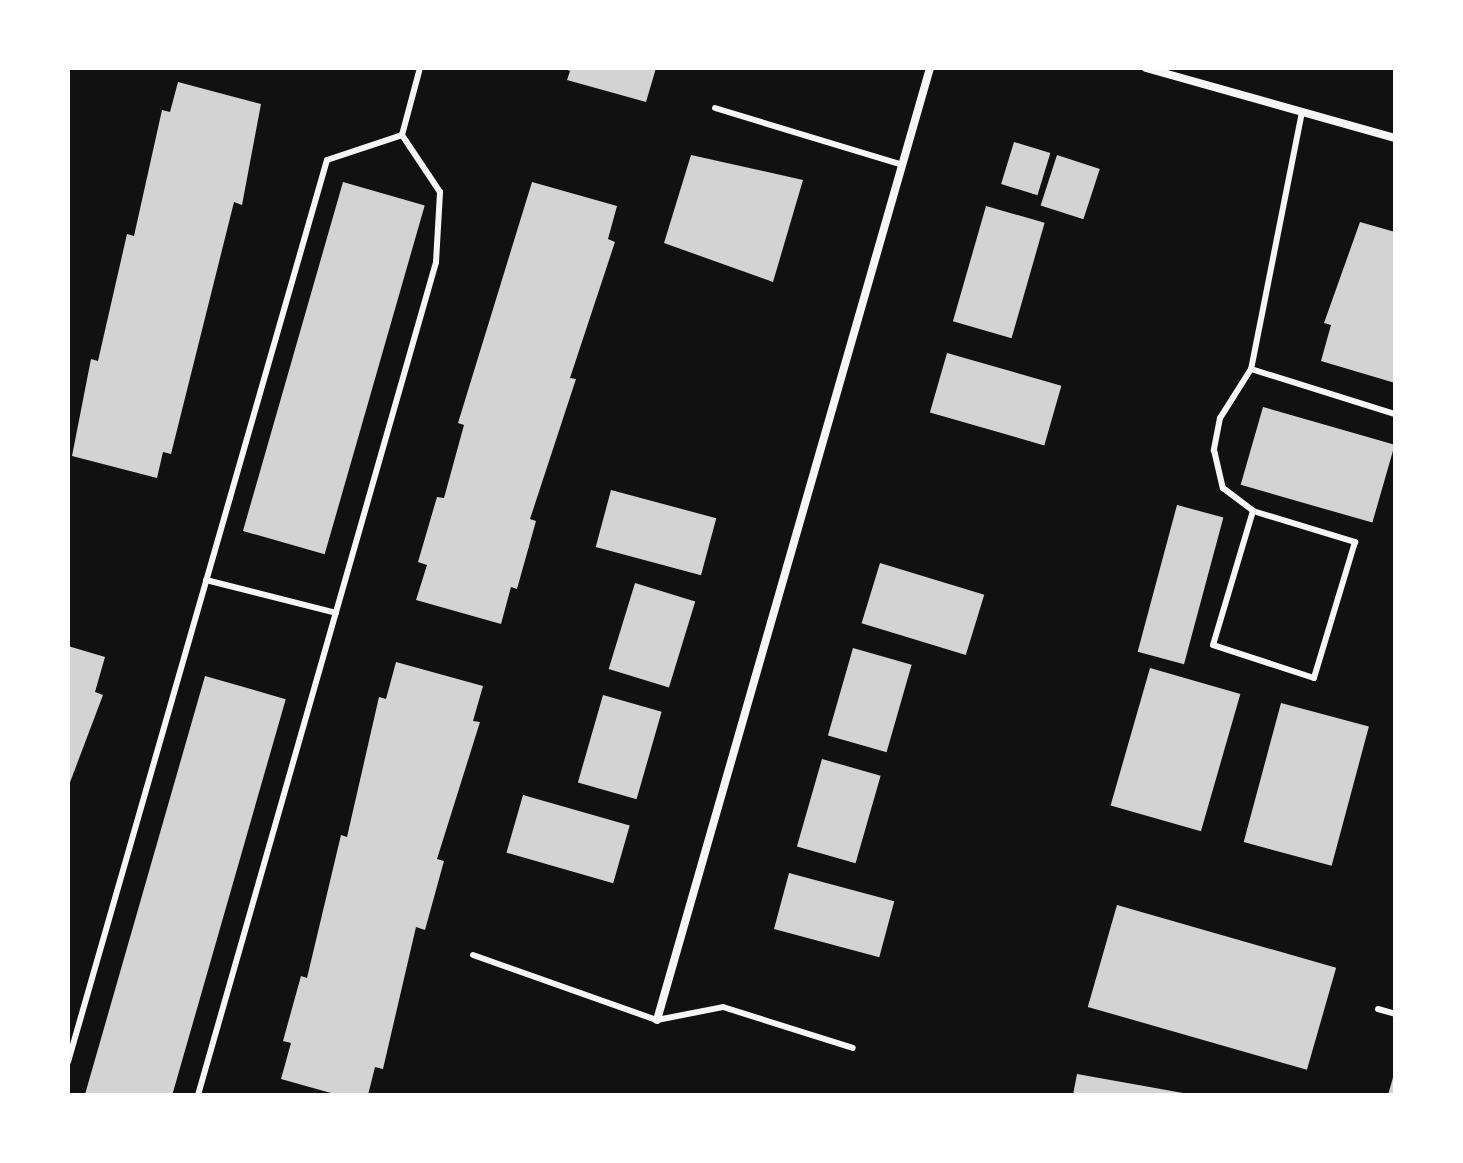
<!DOCTYPE html>
<html>
<head>
<meta charset="utf-8">
<style>
	body { margin:0 }
	#map { position:relative; width:1463px; height:1163px; overflow:hidden; background:#111; font-family:Montserrat,sans-serif }
	div>[style] { position:absolute }
	.building>* { inset:0; background:#d3d3d3; transform-origin:0 0 }
	.service>* { height:6px; margin:-3px; padding:0 3px; transform-origin:3px; border-radius:3px; background:#f5f5f5 }
	.minor>* { height:8px; margin:-4px; padding:0 4px; transform-origin:4px; border-radius:4px; background:#f5f5f5 }
	span { translate:-50% -50%; white-space:nowrap; text-align:center; line-height:1.15; -webkit-text-stroke:8px #fff; paint-order:stroke }
	.frame { position:absolute; inset:0; border:70px solid #fff; pointer-events:none }
</style>
</head>
<body>
<div id="map">
	<div class="building">
		<div style="clip-path:polygon(563px 68px,656px 68px,646px 102px,567px 80px,570px 71px)"></div>
		<div style="clip-path:polygon(178px 82px,261px 104px,242px 205px,234px 202px,171px 454px,163px 452px,157px 478px,72px 456px,91px 359px,98px 361px,127px 234px,134px 236px,162px 110px,170px 112px)"></div>
		<div style="left:1014px;top:142px;width:38px;height:44px;rotate:17deg"></div>
		<div style="clip-path:polygon(691px 155px,803px 180px,773px 282px,664px 243px)"></div>
		<div style="left:1057px;top:155px;width:45px;height:53px;rotate:18deg"></div>
		<div style="left:343px;top:182px;width:85px;height:363px;rotate:16deg"></div>
		<div style="clip-path:polygon(532px 182px,617px 206px,608px 239px,615px 242px,570px 378px,576px 379px,530px 519px,536px 521px,517px 589px,511px 587px,501px 624px,416px 600px,427px 565px,418px 562px,437px 497px,444px 498px,464px 425px,458px 423px)"></div>
		<div style="left:986px;top:206px;width:61px;height:120px;rotate:16deg"></div>
		<div style="clip-path:polygon(1360px 222px,1395px 232px,1395px 383px,1321px 361px,1331px 325px,1324px 323px)"></div>
		<div style="left:947px;top:353px;width:119px;height:62px;rotate:16deg"></div>
		<div style="left:1263px;top:407px;width:137px;height:81px;rotate:16deg"></div>
		<div style="left:611px;top:490px;width:109px;height:59px;rotate:15deg"></div>
		<div style="left:1177px;top:505px;width:48px;height:152px;rotate:15deg"></div>
		<div style="left:880px;top:563px;width:109px;height:63px;rotate:17deg"></div>
		<div style="left:635px;top:583px;width:63px;height:90px;rotate:17deg"></div>
		<div style="clip-path:polygon(68px 646px,105px 657px,95px 692px,103px 695px,69px 785px)"></div>
		<div style="left:853px;top:648px;width:61px;height:91px;rotate:16deg"></div>
		<div style="clip-path:polygon(396px 662px,483px 686px,473px 721px,480px 722px,437px 859px,444px 861px,425px 930px,416px 927px,383px 1069px,375px 1067px,368px 1095px,338px 1095px,281px 1079px,291px 1043px,283px 1041px,301px 976px,307px 978px,341px 835px,347px 837px,379px 697px,386px 699px)"></div>
		<div style="left:1150px;top:668px;width:94px;height:143px;rotate:16deg"></div>
		<div style="left:205px;top:676px;width:84px;height:436px;rotate:16deg"></div>
		<div style="left:603px;top:695px;width:61px;height:91px;rotate:16deg"></div>
		<div style="left:1281px;top:703px;width:91px;height:144px;rotate:15deg"></div>
		<div style="left:822px;top:759px;width:61px;height:91px;rotate:16deg"></div>
		<div style="left:523px;top:795px;width:111px;height:60px;rotate:16deg"></div>
		<div style="left:789px;top:873px;width:109px;height:58px;rotate:15deg"></div>
		<div style="left:1117px;top:905px;width:228px;height:106px;rotate:16deg"></div>
		<div style="clip-path:polygon(1077px 1074px,1183px 1093px,1183px 1095px,1073px 1095px)"></div>
		<div style="clip-path:polygon(1394px 1074px,1395px 1095px,1388px 1095px)"></div>
	</div>
	<div class="service">
		<div style="left:715px;top:108px;width:196px;rotate:16.9deg"></div>
		<div style="left:1302px;top:112px;width:262px;rotate:101.2deg"></div>
		<div style="left:1251px;top:369px;width:151px;rotate:17.4deg"></div>
		<div style="left:1251px;top:369px;width:58px;rotate:122.3deg"></div>
		<div style="left:1220px;top:418px;width:33px;rotate:101deg"></div>
		<div style="left:1214px;top:450px;width:39px;rotate:77deg"></div>
		<div style="left:1223px;top:488px;width:38px;rotate:37deg"></div>
		<div style="left:1253px;top:511px;width:107px;rotate:16.9deg"></div>
		<div style="left:1355px;top:542px;width:142px;rotate:106.8deg"></div>
		<div style="left:1314px;top:678px;width:106px;rotate:-161.9deg"></div>
		<div style="left:1213px;top:645px;width:140px;rotate:-73.4deg"></div>
		<div style="left:206px;top:580px;width:134px;rotate:14.2deg"></div>
		<div style="left:473px;top:955px;width:195px;rotate:19.5deg"></div>
		<div style="left:657px;top:1020px;width:67px;rotate:-11.1deg"></div>
		<div style="left:723px;top:1007px;width:136px;rotate:17.5deg"></div>
		<div style="left:1378px;top:1009px;width:18px;rotate:16deg"></div>
		<div style="left:68px;top:1062px;width:938px;rotate:-73.98deg"></div>
		<div style="left:327px;top:160px;width:79px;rotate:-18.4deg"></div>
		<div style="left:198px;top:1095px;width:866px;rotate:-74.05deg"></div>
		<div style="left:436px;top:262px;width:70px;rotate:-86.7deg"></div>
		<div style="left:440px;top:192px;width:69px;rotate:-123.7deg"></div>
		<div style="left:402px;top:135px;width:69px;rotate:-75deg"></div>
	</div>
	<div class="minor">
		<div style="left:1146px;top:68px;width:259px;rotate:15.7deg"></div>
		<div style="left:657px;top:1020px;width:990px;rotate:-74deg"></div>
	</div>
	<div class="frame"></div>
</div>
</body>
</html>
